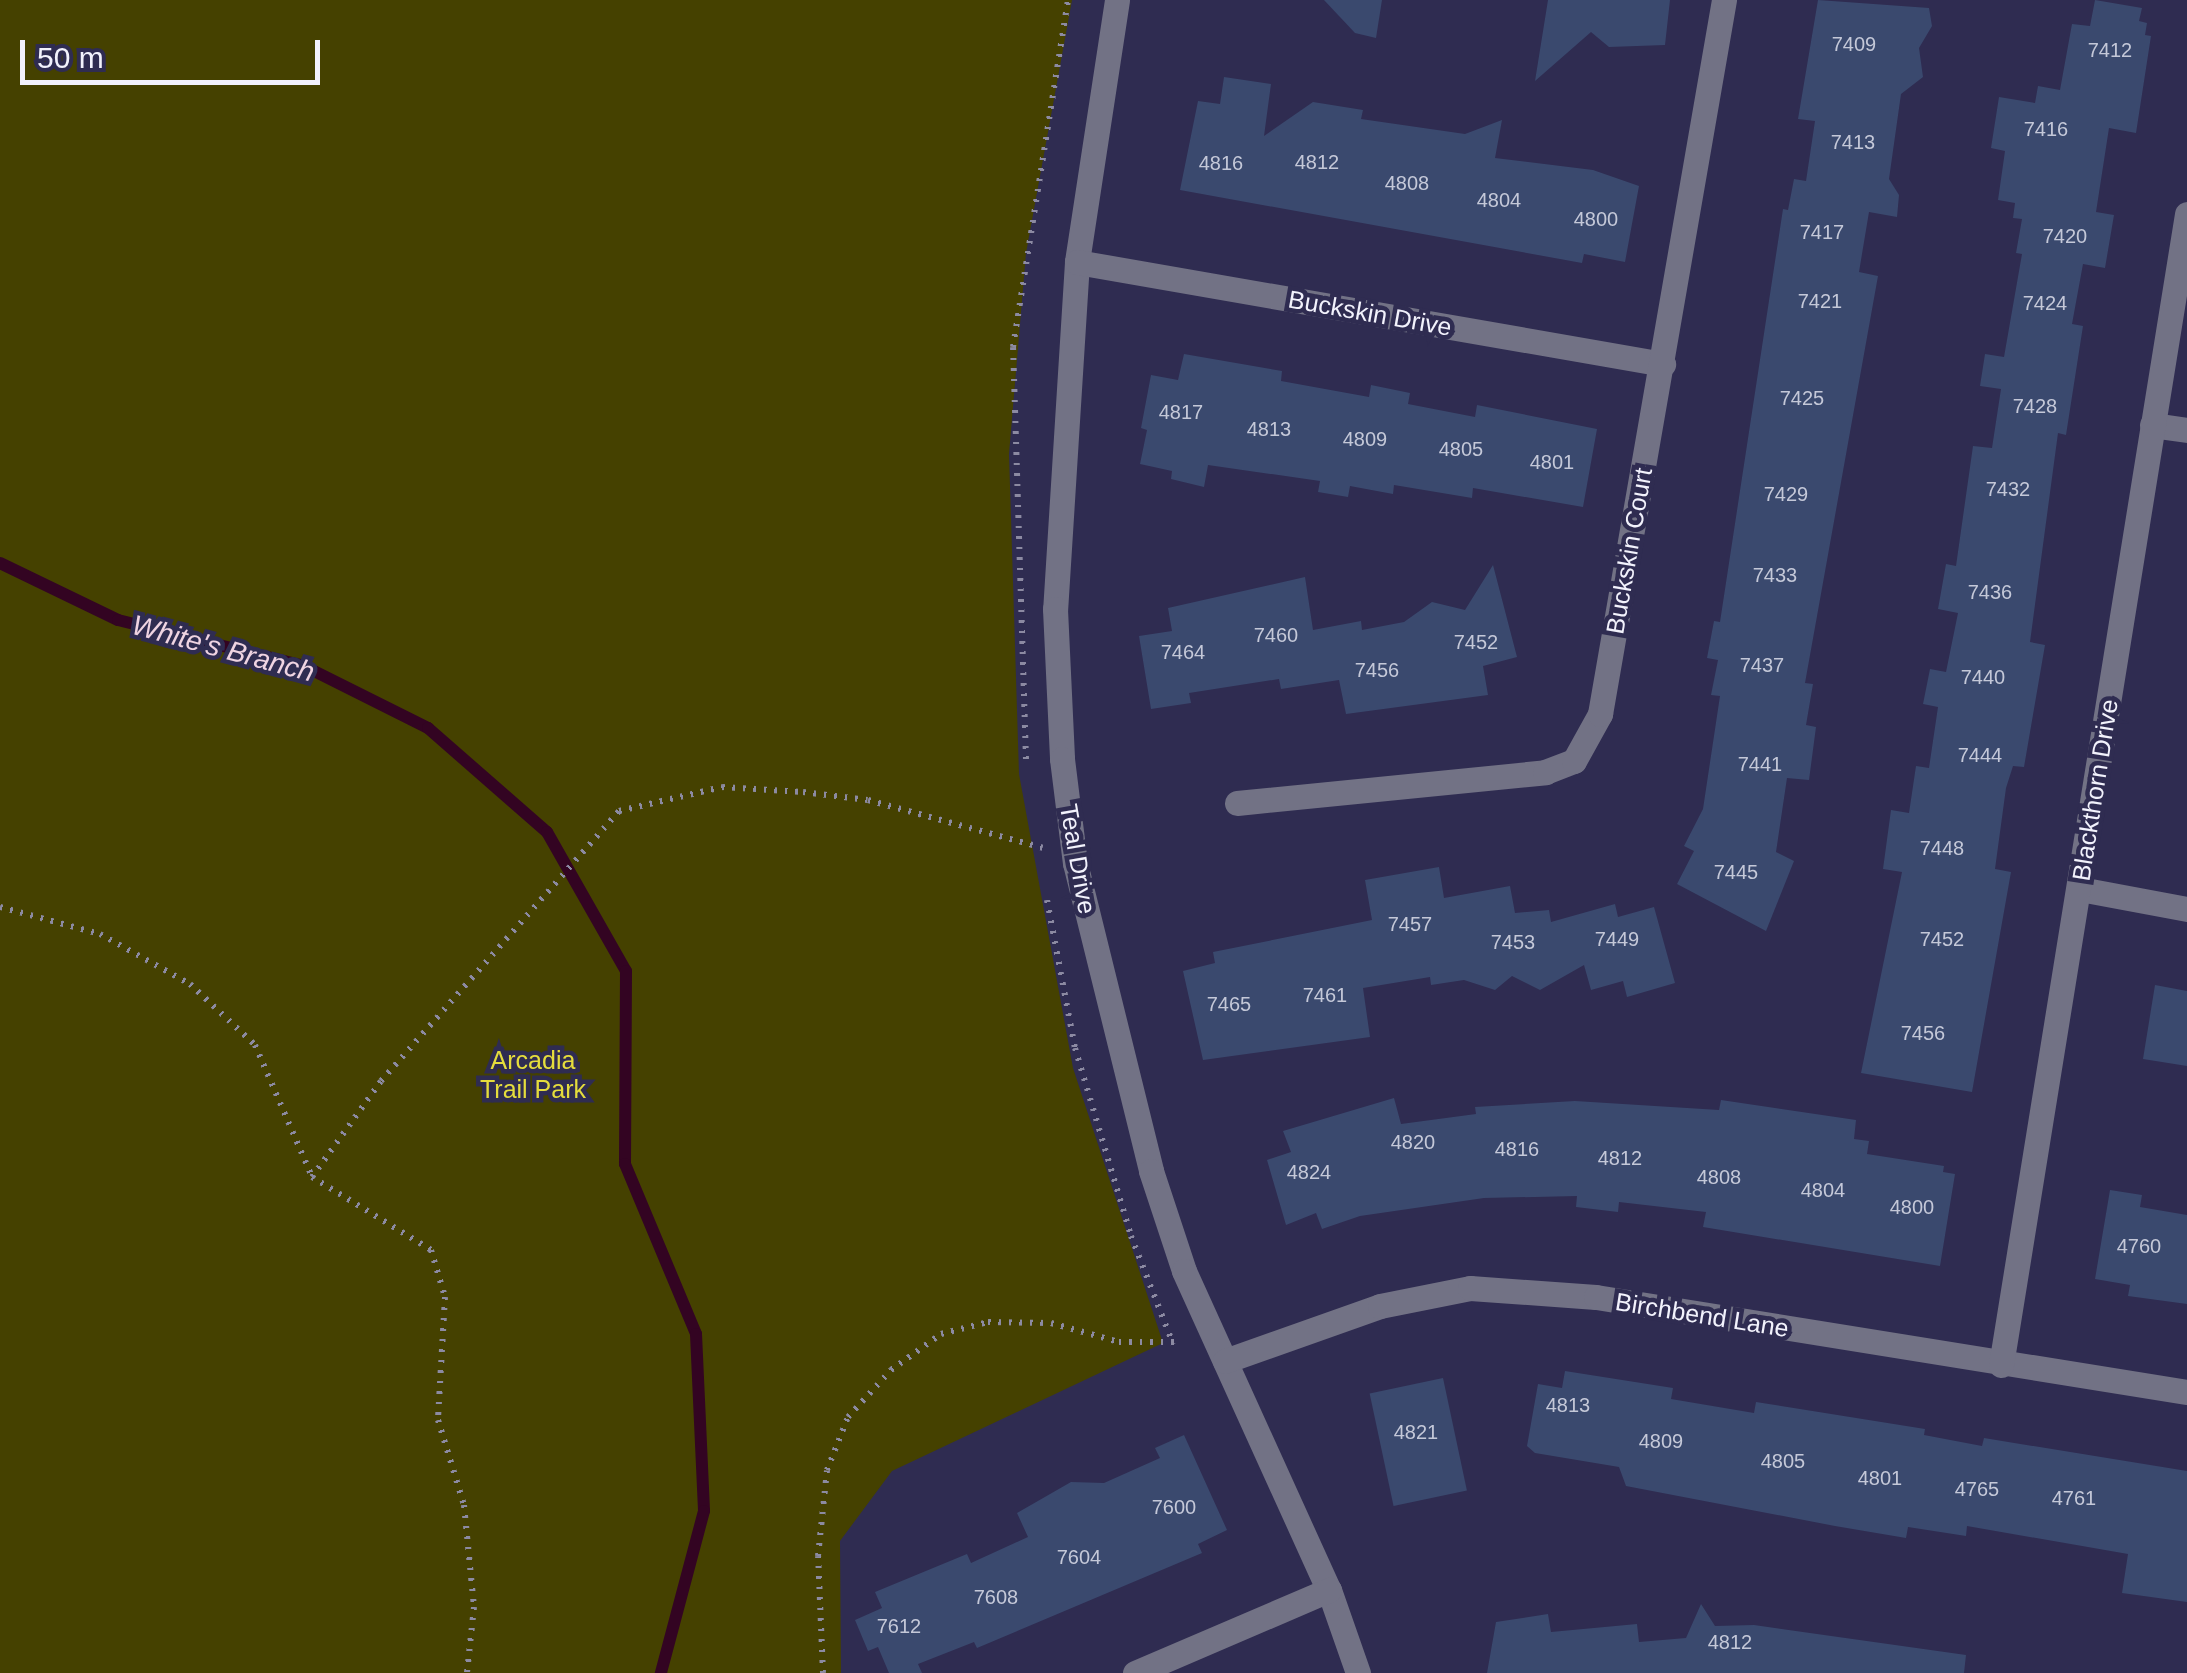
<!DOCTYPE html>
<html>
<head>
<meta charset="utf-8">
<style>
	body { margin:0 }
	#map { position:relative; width:2187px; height:1673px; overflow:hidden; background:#2f2c51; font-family:Arial,sans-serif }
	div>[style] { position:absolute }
	.green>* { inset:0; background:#454100 }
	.stream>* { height:12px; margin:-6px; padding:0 6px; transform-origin:6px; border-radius:6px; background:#330422 }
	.building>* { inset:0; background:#3a496e; transform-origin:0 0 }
	.path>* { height:6px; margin-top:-3px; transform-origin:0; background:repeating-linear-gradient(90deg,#8c8aa2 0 2.5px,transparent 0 10.5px) }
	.minor>* { height:25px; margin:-12.5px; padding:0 12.5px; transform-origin:12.5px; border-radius:12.5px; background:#727285 }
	span { translate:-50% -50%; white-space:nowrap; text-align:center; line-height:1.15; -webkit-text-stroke:9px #2f2c51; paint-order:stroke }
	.number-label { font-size:20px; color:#c4c8d8 }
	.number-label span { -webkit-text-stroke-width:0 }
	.street-label { font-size:25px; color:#f2f2fc }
	.park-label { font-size:25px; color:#e5dd3c }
	.water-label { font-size:28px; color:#efd4e2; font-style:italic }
	.scale { position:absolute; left:20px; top:40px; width:300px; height:45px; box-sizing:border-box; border:5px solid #f2f2fc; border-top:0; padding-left:12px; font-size:30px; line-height:35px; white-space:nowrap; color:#f2f2fc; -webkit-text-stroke:8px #2f2c51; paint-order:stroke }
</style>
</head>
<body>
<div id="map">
	<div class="green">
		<div style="clip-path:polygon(0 0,1072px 0,1026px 253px,1009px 454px,1019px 774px,1073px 1068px,1163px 1343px,892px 1471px,840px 1541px,841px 1673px,0 1673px)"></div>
	</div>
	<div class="stream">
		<div style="left:0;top:563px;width:131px;rotate:25.8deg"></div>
		<div style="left:118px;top:620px;width:192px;rotate:13.9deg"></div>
		<div style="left:304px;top:666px;width:139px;rotate:26.6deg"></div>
		<div style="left:428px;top:728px;width:158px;rotate:41.2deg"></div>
		<div style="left:547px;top:832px;width:160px;rotate:60.4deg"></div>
		<div style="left:626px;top:971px;width:193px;rotate:90.3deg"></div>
		<div style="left:625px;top:1164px;width:184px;rotate:67.3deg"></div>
		<div style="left:696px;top:1334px;width:177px;rotate:87.4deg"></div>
		<div style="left:704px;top:1511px;width:168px;rotate:104.9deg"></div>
	</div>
	<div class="building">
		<div style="clip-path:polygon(1324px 0,1382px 0,1376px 38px,1355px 33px)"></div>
		<div style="clip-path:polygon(1548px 0,1670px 0,1665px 45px,1609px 47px,1591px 32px,1535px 81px)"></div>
		<div style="clip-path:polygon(1818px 0,1929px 8px,1932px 26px,1919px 48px,1923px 77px,1901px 94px,1889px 179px,1899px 195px,1897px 217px,1869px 212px,1859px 272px,1878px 276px,1805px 683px,1813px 684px,1806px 725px,1816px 727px,1809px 780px,1787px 778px,1776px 852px,1794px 861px,1766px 931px,1677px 884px,1694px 851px,1684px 846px,1703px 809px,1720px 696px,1711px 695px,1718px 660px,1707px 658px,1714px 621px,1720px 622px,1783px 209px,1788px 210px,1794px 179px,1806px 181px,1815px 121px,1798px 119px)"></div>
		<div style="clip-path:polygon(2095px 0,2142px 8px,2139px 21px,2147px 23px,2145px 35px,2151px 36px,2136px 133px,2109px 128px,2096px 212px,2114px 215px,2105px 268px,2083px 264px,2072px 324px,2083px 326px,2066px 435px,2058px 433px,2030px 642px,2045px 645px,2024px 767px,2013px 766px,2006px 788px,1995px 869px,2011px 872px,1972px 1092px,1861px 1073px,1902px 872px,1883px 869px,1891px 810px,1909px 813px,1916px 766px,1929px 768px,1938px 707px,1923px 704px,1930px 669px,1946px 672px,1958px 613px,1938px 609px,1946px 564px,1956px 566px,1973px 446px,1992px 448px,2001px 389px,1980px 386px,1985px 354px,2004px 357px,2022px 254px,2016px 253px,2022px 219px,2013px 218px,2015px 203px,1998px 200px,2005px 151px,1991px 148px,1999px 97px,2035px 103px,2038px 86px,2060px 90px,2072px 24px,2090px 26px)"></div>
		<div style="clip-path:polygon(1224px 77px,1271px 84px,1264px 136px,1313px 102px,1363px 110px,1361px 119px,1465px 134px,1502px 120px,1495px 158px,1593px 170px,1639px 186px,1625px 262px,1584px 254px,1582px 263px,1180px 190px,1198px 101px,1220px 104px)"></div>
		<div style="clip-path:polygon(1184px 354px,1282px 371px,1281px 381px,1369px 397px,1371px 385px,1410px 393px,1408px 404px,1475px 417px,1477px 405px,1597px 429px,1583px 507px,1473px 488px,1472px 498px,1394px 485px,1393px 494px,1350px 486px,1348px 497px,1318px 492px,1320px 481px,1208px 465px,1204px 487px,1171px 479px,1172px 471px,1140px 464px,1147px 430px,1141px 428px,1151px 375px,1178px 380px)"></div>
		<div style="clip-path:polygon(1493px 565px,1517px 657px,1483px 666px,1488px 695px,1346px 714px,1339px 680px,1281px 689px,1279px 679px,1189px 693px,1191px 703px,1151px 709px,1139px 636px,1172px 631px,1168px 608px,1305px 577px,1313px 630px,1361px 621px,1362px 630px,1404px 622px,1432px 602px,1465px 610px)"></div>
		<div style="clip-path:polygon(1439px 867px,1444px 898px,1510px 886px,1515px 913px,1549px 910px,1551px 922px,1615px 904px,1618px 917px,1654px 907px,1675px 983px,1627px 997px,1623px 981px,1591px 990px,1584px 965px,1540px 990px,1512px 976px,1495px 990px,1464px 980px,1431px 985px,1430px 977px,1363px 988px,1370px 1037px,1203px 1060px,1183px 971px,1215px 963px,1213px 952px,1372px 920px,1365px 880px)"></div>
		<div style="clip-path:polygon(2155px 985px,2187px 991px,2187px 1066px,2143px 1059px)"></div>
		<div style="clip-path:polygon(1394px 1098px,1401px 1124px,1476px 1114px,1475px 1107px,1575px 1101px,1719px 1110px,1721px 1100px,1856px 1120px,1854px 1139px,1869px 1141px,1867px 1154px,1944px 1166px,1943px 1172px,1955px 1174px,1940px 1266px,1703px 1227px,1706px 1212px,1619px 1202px,1618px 1212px,1576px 1207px,1577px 1196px,1484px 1198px,1360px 1216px,1322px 1229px,1316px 1213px,1286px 1225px,1267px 1160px,1291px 1152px,1283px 1131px)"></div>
		<div style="clip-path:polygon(2110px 1190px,2142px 1195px,2140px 1207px,2187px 1215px,2187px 1304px,2128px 1296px,2130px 1285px,2095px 1279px)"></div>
		<div style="clip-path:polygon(1565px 1371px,1673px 1388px,1671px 1399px,1754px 1413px,1756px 1402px,1925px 1429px,1924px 1435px,1982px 1446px,1984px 1438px,2187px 1471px,2187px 1602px,2122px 1593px,2128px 1554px,1967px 1526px,1966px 1536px,1908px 1527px,1906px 1538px,1835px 1526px,1626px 1486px,1619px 1467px,1535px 1453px,1527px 1446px,1538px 1384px,1562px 1388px)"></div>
		<div style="left:1443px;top:1378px;width:115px;height:75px;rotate:78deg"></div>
		<div style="clip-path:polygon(1184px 1435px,1227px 1530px,1198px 1544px,1202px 1553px,977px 1648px,974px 1642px,918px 1664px,922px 1673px,889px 1673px,878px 1647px,868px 1651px,855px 1620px,882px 1608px,875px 1592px,967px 1554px,971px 1563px,1028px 1537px,1017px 1513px,1071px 1482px,1104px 1483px,1160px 1458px,1155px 1448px)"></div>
		<div style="clip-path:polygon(1701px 1604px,1715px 1626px,1754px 1625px,1966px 1655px,1964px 1673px,1487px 1673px,1496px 1622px,1548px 1614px,1551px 1632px,1637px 1624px,1639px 1642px,1686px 1638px)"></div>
	</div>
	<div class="path">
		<div style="left:1026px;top:759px;width:412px;rotate:-91.8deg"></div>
		<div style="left:1013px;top:347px;width:351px;rotate:-81deg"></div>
		<div style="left:1047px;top:900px;width:151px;rotate:79.3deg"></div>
		<div style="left:1075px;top:1048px;width:196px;rotate:73.4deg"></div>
		<div style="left:1131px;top:1236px;width:116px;rotate:68.7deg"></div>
		<div style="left:0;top:907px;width:104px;rotate:15.1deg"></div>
		<div style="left:100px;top:934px;width:103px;rotate:29.1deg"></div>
		<div style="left:190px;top:984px;width:89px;rotate:43.2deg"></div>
		<div style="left:255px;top:1045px;width:144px;rotate:66.6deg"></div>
		<div style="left:312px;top:1177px;width:140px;rotate:31.5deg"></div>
		<div style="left:431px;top:1250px;width:49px;rotate:73.4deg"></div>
		<div style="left:445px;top:1297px;width:123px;rotate:93.3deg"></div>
		<div style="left:438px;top:1420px;width:89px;rotate:73deg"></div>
		<div style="left:464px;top:1505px;width:102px;rotate:84.4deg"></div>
		<div style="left:474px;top:1607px;width:66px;rotate:96.1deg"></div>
		<div style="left:312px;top:1177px;width:118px;rotate:-54.3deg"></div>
		<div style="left:381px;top:1081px;width:360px;rotate:-48.6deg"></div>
		<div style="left:619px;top:811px;width:106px;rotate:-13.1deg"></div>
		<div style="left:722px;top:787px;width:81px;rotate:3.5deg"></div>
		<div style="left:803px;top:792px;width:65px;rotate:7deg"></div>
		<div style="left:868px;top:800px;width:181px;rotate:15.3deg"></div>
		<div style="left:823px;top:1673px;width:117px;rotate:-92.4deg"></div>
		<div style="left:818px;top:1556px;width:86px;rotate:-84deg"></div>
		<div style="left:827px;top:1470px;width:57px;rotate:-68.4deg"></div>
		<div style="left:848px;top:1417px;width:64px;rotate:-47.5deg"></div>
		<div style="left:891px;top:1370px;width:62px;rotate:-35.8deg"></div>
		<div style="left:941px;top:1334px;width:49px;rotate:-14.3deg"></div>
		<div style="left:988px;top:1322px;width:63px;rotate:0.9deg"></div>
		<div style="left:1051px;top:1323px;width:71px;rotate:15.6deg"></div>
		<div style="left:1119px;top:1342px;width:57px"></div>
	</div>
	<div class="minor">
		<div style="left:1117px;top:0;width:265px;rotate:98.7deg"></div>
		<div style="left:1077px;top:262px;width:348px;rotate:93.6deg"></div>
		<div style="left:1055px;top:609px;width:150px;rotate:87.3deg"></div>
		<div style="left:1062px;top:759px;width:105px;rotate:82.9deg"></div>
		<div style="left:1075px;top:863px;width:317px;rotate:76.1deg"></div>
		<div style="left:1151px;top:1171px;width:105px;rotate:71.7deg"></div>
		<div style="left:1184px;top:1271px;width:350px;rotate:65.6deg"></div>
		<div style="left:1329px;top:1590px;width:88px;rotate:70.7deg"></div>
		<div style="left:1077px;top:262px;width:595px;rotate:9.87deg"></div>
		<div style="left:2152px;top:425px;width:35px;rotate:8deg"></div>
		<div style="left:1237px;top:803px;width:310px;rotate:-5.7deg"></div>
		<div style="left:1545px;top:772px;width:31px;rotate:-21deg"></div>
		<div style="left:1574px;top:761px;width:54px;rotate:-61deg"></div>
		<div style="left:1600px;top:714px;width:725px;rotate:-80.15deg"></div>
		<div style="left:2080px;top:889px;width:109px;rotate:10.6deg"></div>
		<div style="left:1225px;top:1361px;width:164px;rotate:-19.5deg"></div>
		<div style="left:1380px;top:1306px;width:92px;rotate:-11.3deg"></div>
		<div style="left:1470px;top:1288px;width:126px;rotate:4.1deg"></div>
		<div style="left:1596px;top:1297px;width:599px;rotate:9.13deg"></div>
		<div style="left:2001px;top:1365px;width:1166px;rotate:-80.82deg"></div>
		<div style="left:1135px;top:1673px;width:211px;rotate:-23.2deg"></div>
	</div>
	<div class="number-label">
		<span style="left:1854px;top:44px">7409</span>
		<span style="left:2110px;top:50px">7412</span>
		<span style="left:2046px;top:129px">7416</span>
		<span style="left:1853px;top:142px">7413</span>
		<span style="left:1317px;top:162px">4812</span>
		<span style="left:1221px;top:163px">4816</span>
		<span style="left:1407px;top:183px">4808</span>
		<span style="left:1499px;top:200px">4804</span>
		<span style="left:1596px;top:219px">4800</span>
		<span style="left:1822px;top:232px">7417</span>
		<span style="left:2065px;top:236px">7420</span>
		<span style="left:1820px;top:301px">7421</span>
		<span style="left:2045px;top:303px">7424</span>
		<span style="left:1802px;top:398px">7425</span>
		<span style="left:2035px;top:406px">7428</span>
		<span style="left:1181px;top:412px">4817</span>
		<span style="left:1269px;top:429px">4813</span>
		<span style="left:1365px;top:439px">4809</span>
		<span style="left:1461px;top:449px">4805</span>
		<span style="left:1552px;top:462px">4801</span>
		<span style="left:2008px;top:489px">7432</span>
		<span style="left:1786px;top:494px">7429</span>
		<span style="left:1775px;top:575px">7433</span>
		<span style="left:1990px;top:592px">7436</span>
		<span style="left:1276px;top:635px">7460</span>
		<span style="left:1476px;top:642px">7452</span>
		<span style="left:1183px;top:652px">7464</span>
		<span style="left:1762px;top:665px">7437</span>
		<span style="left:1377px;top:670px">7456</span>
		<span style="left:1983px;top:677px">7440</span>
		<span style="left:1980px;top:755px">7444</span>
		<span style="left:1760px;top:764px">7441</span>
		<span style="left:1942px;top:848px">7448</span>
		<span style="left:1736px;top:872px">7445</span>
		<span style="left:1410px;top:924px">7457</span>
		<span style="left:1617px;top:939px">7449</span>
		<span style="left:1942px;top:939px">7452</span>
		<span style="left:1513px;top:942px">7453</span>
		<span style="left:1325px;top:995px">7461</span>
		<span style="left:1229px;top:1004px">7465</span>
		<span style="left:1923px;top:1033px">7456</span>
		<span style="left:1413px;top:1142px">4820</span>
		<span style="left:1517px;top:1149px">4816</span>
		<span style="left:1620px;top:1158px">4812</span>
		<span style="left:1309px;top:1172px">4824</span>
		<span style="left:1719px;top:1177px">4808</span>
		<span style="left:1823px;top:1190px">4804</span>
		<span style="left:1912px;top:1207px">4800</span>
		<span style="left:2139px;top:1246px">4760</span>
		<span style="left:1568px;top:1405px">4813</span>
		<span style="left:1416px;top:1432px">4821</span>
		<span style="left:1661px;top:1441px">4809</span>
		<span style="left:1783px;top:1461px">4805</span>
		<span style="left:1880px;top:1478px">4801</span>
		<span style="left:1977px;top:1489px">4765</span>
		<span style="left:2074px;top:1498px">4761</span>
		<span style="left:1174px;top:1507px">7600</span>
		<span style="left:1079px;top:1557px">7604</span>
		<span style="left:996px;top:1597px">7608</span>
		<span style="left:899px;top:1626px">7612</span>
		<span style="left:1730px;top:1642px">4812</span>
	</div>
	<div class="street-label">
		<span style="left:1370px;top:313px;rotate:10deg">Buckskin Drive</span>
		<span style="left:1629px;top:551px;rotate:-80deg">Buckskin Court</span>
		<span style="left:2095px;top:790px;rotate:-81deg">Blackthorn Drive</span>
		<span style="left:1078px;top:859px;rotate:80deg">Teal Drive</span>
		<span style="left:1702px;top:1315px;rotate:9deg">Birchbend Lane</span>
	</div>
	<div class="park-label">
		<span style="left:533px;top:1075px">Arcadia<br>Trail Park</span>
	</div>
	<div class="water-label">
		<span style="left:223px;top:649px;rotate:15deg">White's Branch</span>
	</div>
	<div class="scale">50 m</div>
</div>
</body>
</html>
